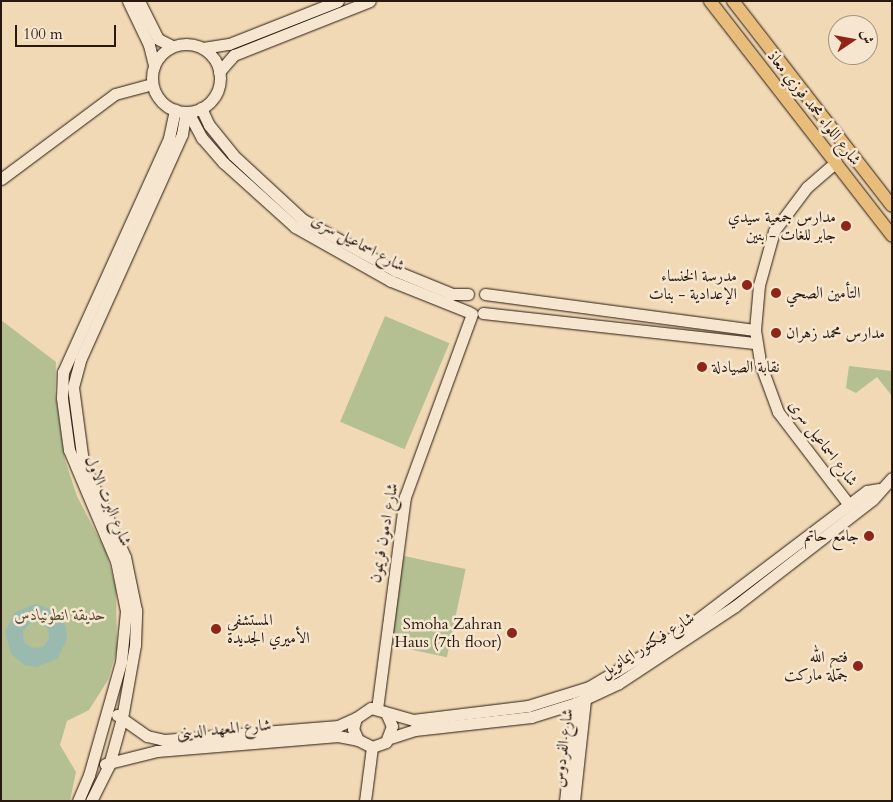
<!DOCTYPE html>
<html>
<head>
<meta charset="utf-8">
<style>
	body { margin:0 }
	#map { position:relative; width:893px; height:802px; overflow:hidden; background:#f1d9b5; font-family:Cardo,Amiri,serif }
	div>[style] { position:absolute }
	.green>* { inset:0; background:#b4c092; transform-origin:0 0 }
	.water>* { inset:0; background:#9bbaaf }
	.roads { filter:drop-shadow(0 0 1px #27190f) drop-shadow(0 0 1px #27190f) }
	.secondary>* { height:11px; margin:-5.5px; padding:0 5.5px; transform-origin:5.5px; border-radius:5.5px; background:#f6e6cf }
	.secondary>.ring { margin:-5.5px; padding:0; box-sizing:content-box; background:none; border:11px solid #f6e6cf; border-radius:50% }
	.primary>* { height:12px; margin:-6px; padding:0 6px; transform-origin:6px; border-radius:6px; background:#e8bc7a }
	.dots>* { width:14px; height:14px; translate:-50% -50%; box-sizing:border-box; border:2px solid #f6e6cf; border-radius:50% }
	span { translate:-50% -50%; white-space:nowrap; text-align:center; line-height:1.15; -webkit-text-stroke:5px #f6e6cf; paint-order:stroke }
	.street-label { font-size:16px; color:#27190f }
	.poi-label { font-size:16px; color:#27190f }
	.right { translate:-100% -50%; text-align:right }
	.left { translate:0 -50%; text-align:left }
	.park-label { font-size:16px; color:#514b36; font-style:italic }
	.frame { position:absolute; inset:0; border:2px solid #27190f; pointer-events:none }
	.north { position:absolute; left:828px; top:15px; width:50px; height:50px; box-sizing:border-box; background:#f6e6cf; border:1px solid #a39482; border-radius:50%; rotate:78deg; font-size:14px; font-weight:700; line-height:20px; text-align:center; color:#27190f }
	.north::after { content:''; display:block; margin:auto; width:18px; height:22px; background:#8f2418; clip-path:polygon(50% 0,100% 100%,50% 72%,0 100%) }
	.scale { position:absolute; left:15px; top:25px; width:101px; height:22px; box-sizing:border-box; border:2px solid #27190f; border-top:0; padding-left:6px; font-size:15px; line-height:18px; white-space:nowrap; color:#27190f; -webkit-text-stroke:4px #f6e6cf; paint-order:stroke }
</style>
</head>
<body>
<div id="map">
	<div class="green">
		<div style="left:385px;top:316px;width:70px;height:115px;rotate:23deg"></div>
		<div style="clip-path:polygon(1px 320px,56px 362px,55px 391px,65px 460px,77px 496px,106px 552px,116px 589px,117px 649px,108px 680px,89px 710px,67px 721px,60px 745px,76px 772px,70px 801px,1px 801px)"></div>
		<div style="clip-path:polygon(849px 366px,892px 371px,892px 396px,877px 377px,856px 393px,846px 388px)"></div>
		<div style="left:404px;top:556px;width:63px;height:90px;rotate:12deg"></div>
	</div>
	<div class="water">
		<div style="clip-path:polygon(evenodd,36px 604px,57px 612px,66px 627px,67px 639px,57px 659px,36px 667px,24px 665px,11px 654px,5px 632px,15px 612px,36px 604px,40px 622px,48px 629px,49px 639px,43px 647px,32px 648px,24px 642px,23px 631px,30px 623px,40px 622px)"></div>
	</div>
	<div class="roads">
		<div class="secondary">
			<div style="left:128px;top:1px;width:49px;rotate:64.5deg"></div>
			<div style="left:149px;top:45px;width:21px;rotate:76deg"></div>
			<div style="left:139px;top:1px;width:42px;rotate:63.4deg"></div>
			<div style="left:158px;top:39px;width:16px;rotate:27deg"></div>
			<div class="ring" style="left:152px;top:44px;width:57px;height:57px"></div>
			<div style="left:203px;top:48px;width:26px;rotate:-9deg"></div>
			<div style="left:229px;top:44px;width:117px;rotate:-21.5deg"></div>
			<div style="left:219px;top:72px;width:23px;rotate:-49deg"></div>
			<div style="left:234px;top:55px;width:146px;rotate:-21.7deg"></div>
			<div style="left:201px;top:108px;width:19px;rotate:65deg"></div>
			<div style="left:209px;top:125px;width:38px;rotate:51deg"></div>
			<div style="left:233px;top:155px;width:94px;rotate:42.8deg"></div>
			<div style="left:302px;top:219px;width:107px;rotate:29deg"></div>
			<div style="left:396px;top:271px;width:61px;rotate:22.3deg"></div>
			<div style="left:452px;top:294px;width:16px"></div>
			<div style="left:188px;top:112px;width:30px;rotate:62deg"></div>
			<div style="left:202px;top:138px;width:33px;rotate:49deg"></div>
			<div style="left:224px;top:163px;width:96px;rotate:42deg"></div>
			<div style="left:295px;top:227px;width:110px;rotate:29.4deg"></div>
			<div style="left:391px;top:281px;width:84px;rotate:21.7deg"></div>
			<div style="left:836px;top:162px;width:38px;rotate:139deg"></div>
			<div style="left:807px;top:187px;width:55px;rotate:126.9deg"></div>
			<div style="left:774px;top:231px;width:56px;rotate:105.5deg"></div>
			<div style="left:759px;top:285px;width:45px;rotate:95.1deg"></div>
			<div style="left:755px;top:330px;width:33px;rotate:81deg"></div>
			<div style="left:760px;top:363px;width:52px;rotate:69.8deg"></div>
			<div style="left:778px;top:412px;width:117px;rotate:52.6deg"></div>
			<div style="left:1px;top:179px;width:142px;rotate:-36.7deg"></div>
			<div style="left:115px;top:94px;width:38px;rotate:-15deg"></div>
			<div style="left:485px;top:294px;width:272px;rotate:7.6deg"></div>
			<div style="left:483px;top:313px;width:275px;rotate:6.3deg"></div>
			<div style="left:377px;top:709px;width:214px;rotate:-82.5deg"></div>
			<div style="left:405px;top:497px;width:195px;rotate:-69.9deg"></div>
			<div style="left:117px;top:715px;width:37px;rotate:35deg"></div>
			<div style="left:147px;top:736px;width:17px;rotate:13deg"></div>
			<div style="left:164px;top:740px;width:175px;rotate:-4.6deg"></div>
			<div style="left:338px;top:726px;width:20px;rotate:-24deg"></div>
			<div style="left:387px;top:715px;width:12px;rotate:66deg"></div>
			<div style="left:392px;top:726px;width:17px;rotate:111deg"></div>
			<div style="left:386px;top:742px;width:15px;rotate:160deg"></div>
			<div style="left:372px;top:747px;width:16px;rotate:-153deg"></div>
			<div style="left:358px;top:740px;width:12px;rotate:-114deg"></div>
			<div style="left:353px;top:729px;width:11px;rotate:-75deg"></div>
			<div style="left:356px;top:718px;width:18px;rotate:-34deg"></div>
			<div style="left:371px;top:708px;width:44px;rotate:15.9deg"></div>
			<div style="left:413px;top:720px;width:116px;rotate:-6.9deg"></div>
			<div style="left:528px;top:706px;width:64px;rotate:-17.3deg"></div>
			<div style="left:589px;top:687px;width:102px;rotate:-30.6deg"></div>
			<div style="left:677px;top:635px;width:238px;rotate:-37.2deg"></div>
			<div style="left:867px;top:491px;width:11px;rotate:-10deg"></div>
			<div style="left:390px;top:738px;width:26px;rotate:-18deg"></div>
			<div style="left:415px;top:730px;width:117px;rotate:-6.4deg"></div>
			<div style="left:531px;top:717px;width:47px;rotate:-17.3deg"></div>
			<div style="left:576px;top:703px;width:47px;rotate:-24.9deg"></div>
			<div style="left:619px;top:683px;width:138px;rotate:-33.5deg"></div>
			<div style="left:734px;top:607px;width:176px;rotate:-37.8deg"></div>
			<div style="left:873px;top:499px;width:28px;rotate:-48deg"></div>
			<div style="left:105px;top:764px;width:54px;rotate:-14deg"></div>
			<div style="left:157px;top:751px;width:182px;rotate:-4.7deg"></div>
			<div style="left:338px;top:736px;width:20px;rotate:11deg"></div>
			<div style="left:78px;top:801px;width:28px;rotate:-67deg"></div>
			<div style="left:89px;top:775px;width:117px;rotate:-74.2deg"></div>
			<div style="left:121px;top:662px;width:51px;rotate:-84.4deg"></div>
			<div style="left:126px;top:611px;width:51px;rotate:-101.3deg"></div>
			<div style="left:116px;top:561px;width:121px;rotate:-112.9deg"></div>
			<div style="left:69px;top:450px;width:52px;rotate:-97.7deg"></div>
			<div style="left:62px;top:398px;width:26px;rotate:-88deg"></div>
			<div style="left:63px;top:372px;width:257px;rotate:-65.6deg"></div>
			<div style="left:169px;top:138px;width:29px;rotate:-78deg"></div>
			<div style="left:91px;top:801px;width:40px;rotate:-63.4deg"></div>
			<div style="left:109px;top:765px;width:49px;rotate:-74.5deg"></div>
			<div style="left:122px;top:718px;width:74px;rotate:-79.9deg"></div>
			<div style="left:135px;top:645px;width:35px;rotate:-88deg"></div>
			<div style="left:136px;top:610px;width:54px;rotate:-101.7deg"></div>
			<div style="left:125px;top:557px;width:104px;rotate:-113.9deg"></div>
			<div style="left:83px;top:462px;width:76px;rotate:-97.6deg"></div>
			<div style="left:73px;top:387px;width:30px;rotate:-75deg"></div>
			<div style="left:81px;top:358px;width:246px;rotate:-65.7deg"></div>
			<div style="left:182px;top:134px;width:22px;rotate:-80deg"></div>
			<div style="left:365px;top:801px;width:54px;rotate:-82.6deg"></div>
			<div style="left:565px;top:801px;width:99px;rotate:-83.6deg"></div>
			<div style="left:574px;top:801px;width:102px;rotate:-83.8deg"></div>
		</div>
		<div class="primary">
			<div style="left:710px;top:1px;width:297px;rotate:52.2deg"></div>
			<div style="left:733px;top:1px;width:259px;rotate:52.2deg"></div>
		</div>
	</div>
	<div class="dots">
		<div style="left:846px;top:226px;background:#8f2418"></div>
		<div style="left:747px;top:285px;background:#8f2418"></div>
		<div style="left:776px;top:293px;background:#8f2418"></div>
		<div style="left:776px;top:333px;background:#8f2418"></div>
		<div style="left:702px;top:367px;background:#8f2418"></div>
		<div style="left:869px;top:536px;background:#8f2418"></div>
		<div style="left:216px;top:629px;background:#8f2418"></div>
		<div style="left:512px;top:633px;background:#8f2418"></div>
		<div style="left:858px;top:666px;background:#8f2418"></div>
	</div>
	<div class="street-label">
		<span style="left:814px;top:108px;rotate:52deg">شارع اللواء محمد فوزي معاذ</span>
		<span style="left:358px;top:243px;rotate:28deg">شارع اسماعيل سرى</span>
		<span style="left:823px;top:443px;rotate:53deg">شارع اسماعيل سرى</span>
		<span style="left:108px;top:501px;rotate:67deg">شارع البرت الاول</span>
		<span style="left:384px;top:533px;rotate:-80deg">شارع ادمون فريمون</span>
		<span style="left:647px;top:645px;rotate:-32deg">شارع فيكتور ايمانويل</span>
		<span style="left:224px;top:729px;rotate:-5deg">شارع المعهد الدينى</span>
		<span style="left:563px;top:748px;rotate:-83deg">شارع الفردوس</span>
	</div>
	<div class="poi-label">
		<span class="right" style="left:836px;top:226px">مدارس جمعية سيدي<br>جابر للغات - بنين</span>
		<span class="right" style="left:737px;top:285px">مدرسة الخنساء<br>الإعدادية - بنات</span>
		<span class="left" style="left:786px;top:293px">التأمين الصحي</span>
		<span class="left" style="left:786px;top:333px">مدارس محمد زهران</span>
		<span class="left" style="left:712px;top:367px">نقابة الصيادلة</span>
		<span class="right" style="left:859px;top:536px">جامع حاتم</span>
		<span class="left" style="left:227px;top:629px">المستشفى<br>الأميري الجديدة</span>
		<span class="right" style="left:502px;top:633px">Smoha Zahran<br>Haus (7th floor)</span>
		<span class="right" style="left:848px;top:666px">فتح الله<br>جملة ماركت</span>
	</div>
	<div class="park-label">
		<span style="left:60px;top:615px">حديقة انطونيادس</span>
	</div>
	<div class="frame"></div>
	<div class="north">ش</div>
	<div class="scale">100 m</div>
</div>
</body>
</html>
